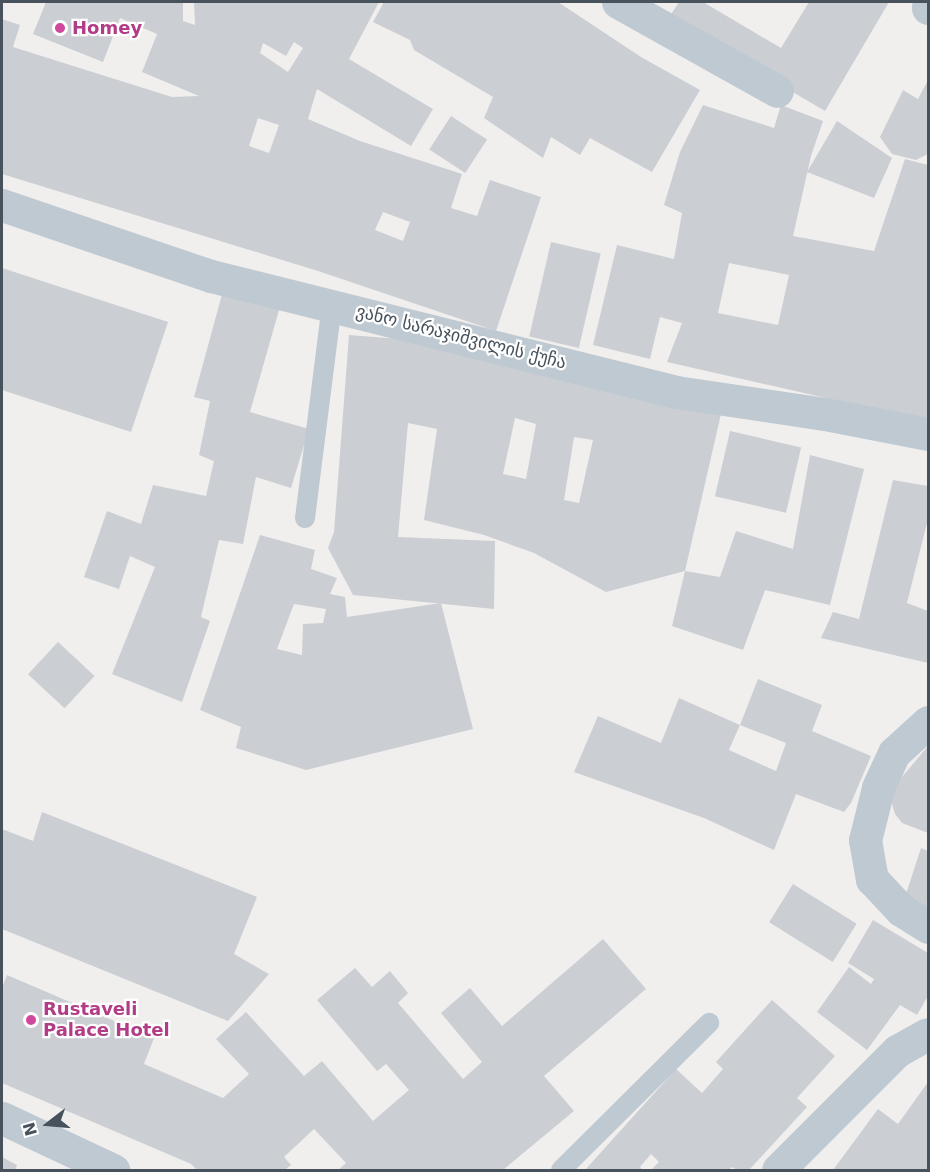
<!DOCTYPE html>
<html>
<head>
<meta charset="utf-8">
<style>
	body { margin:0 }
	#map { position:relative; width:930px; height:1172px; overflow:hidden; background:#f1efee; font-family:"DejaVu Sans","Noto Sans Georgian",sans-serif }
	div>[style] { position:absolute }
	.building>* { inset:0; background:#cbced3; transform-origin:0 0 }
	.service>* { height:20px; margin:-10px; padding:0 10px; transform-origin:10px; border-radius:10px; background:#bfc9d1 }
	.minor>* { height:33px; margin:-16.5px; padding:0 16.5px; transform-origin:16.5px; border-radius:16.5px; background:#bfc9d1 }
	.dots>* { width:16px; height:16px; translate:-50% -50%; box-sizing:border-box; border:3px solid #fff; border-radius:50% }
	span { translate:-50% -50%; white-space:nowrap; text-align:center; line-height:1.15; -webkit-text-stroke:4.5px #fff; paint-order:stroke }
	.hotel-label { font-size:18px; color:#b23c85; font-weight:700 }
	.left { translate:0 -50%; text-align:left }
	.street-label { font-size:18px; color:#47525c }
	.frame { position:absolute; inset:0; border:3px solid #47525c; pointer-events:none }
	.north { position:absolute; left:18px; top:1094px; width:60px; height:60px; -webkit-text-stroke:4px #fff; paint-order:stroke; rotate:254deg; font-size:16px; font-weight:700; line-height:24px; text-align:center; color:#47525c }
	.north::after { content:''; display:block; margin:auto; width:21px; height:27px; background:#47525c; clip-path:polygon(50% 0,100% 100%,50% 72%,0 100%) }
</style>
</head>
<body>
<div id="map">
	<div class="building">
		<div style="clip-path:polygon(evenodd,46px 2px,183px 2px,183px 21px,195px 25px,194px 2px,379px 2px,349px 59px,433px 109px,411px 146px,317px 89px,308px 119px,360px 141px,462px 174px,451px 208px,477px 216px,490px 180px,541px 197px,496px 331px,318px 271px,2px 174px,2px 19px,20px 25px,13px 47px,172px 97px,199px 96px,142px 72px,157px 34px,120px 18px,103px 62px,33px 34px,46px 2px,294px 42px,303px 48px,288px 72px,260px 53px,263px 43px,286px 56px,294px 42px,46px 2px,258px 118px,279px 125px,269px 153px,249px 146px,258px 118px,46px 2px,383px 212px,410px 222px,403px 241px,375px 230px,383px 212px)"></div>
		<div style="clip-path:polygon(384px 2px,558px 2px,641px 57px,700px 90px,652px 172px,590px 138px,580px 155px,551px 137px,543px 158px,484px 118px,493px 97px,414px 50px,410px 40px,373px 22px)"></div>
		<div style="clip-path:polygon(679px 2px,703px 2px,781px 48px,809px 2px,889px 2px,825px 111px,668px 19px)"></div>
		<div style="clip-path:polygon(928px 80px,928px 154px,916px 160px,892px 154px,880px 137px,903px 90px,918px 99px)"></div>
		<div style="clip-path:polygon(evenodd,703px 105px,774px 128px,781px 105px,823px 121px,811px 156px,793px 236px,874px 251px,905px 159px,928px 165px,928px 421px,667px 362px,682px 323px,660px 317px,650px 359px,593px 345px,617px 245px,674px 259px,682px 213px,664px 205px,680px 152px,703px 105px,729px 263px,789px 275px,778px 325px,718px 313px,729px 263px)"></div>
		<div style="left:451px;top:116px;width:43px;height:40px;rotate:33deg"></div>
		<div style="clip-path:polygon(837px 121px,892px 158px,874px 198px,807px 172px)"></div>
		<div style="left:551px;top:242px;width:51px;height:97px;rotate:13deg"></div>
		<div style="clip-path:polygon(2px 268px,168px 322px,131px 432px,2px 390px)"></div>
		<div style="clip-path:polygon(224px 287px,281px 303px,250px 412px,309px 429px,291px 488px,256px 477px,243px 544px,219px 540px,201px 617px,210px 621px,182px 702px,112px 674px,155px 567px,130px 556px,119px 589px,84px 577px,107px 511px,141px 524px,153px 485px,206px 496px,214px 461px,199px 455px,210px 401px,194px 397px)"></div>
		<div style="clip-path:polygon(evenodd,349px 335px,413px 340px,721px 414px,685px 571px,720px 577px,736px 531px,793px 549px,810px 455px,864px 469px,830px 605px,765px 590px,743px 650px,672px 626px,685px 571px,606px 592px,534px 553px,484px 535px,424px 520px,437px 429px,408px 423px,398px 537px,495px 541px,494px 609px,353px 595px,328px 548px,334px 532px,349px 335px,515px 418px,536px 424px,526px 479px,503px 474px,515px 418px,349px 335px,574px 437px,593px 440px,579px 503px,564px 500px,574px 437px)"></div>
		<div style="left:730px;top:431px;width:73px;height:67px;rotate:13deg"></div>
		<div style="clip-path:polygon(893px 480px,928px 486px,928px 519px,907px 603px,928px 611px,928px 663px,821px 638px,833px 612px,859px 619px)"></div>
		<div style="clip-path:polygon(evenodd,260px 535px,315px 550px,311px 569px,337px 578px,330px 594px,345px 597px,347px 617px,441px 603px,473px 729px,306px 770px,236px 748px,241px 727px,200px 710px,260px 535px,294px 604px,326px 609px,323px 623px,303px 624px,302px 655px,277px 649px,294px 604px)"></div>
		<div style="left:58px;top:642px;width:50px;height:44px;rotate:43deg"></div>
		<div style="clip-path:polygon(758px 679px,822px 705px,812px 731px,871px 756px,851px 803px,844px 812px,796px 794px,774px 850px,704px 818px,574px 772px,598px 716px,661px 743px,679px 698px,740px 725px,729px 750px,776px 771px,786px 743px,740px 725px)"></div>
		<div style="clip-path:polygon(928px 746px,928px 833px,902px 823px,895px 814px,891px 801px,897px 783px)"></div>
		<div style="clip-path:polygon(42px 812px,257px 897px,234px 954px,269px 974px,228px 1021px,2px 929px,2px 829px,33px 841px)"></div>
		<div style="clip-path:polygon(921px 848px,928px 851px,928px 907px,904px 900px)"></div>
		<div style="left:793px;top:884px;width:75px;height:45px;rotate:32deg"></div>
		<div style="clip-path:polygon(873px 920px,928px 953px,928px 996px,917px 1015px,900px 1005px,867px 1050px,817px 1012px,849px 967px,871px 984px,874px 979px,848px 963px)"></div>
		<div style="clip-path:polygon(603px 939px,646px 989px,544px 1076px,574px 1111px,503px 1170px,338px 1170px,346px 1163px,314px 1129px,284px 1157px,291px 1165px,285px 1170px,197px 1170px,191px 1164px,2px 1083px,2px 988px,7px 975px,154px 1038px,144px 1064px,223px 1098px,249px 1074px,216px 1039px,246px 1012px,304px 1076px,322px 1061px,373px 1121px,409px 1090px,386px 1064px,377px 1071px,317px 1000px,355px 968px,372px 987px,390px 971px,408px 993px,398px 1003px,463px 1079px,482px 1062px,441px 1013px,470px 988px,502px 1026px)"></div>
		<div style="clip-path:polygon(772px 1000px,835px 1056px,797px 1098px,807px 1107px,749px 1170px,737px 1170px,732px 1167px,729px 1170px,651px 1170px,659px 1162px,651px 1154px,640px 1167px,643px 1170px,585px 1170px,676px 1069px,702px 1093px,723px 1069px,716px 1062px)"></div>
		<div style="clip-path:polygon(928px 1082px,928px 1170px,833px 1170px,878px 1109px,898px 1124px)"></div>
		<div style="clip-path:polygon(2px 1157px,17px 1165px,15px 1170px,2px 1170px)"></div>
	</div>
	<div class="service">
		<div style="left:305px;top:518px;width:215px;rotate:-82.8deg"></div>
		<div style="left:561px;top:1170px;width:209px;rotate:-44.8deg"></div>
	</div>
	<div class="minor">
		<div style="left:618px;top:2px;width:182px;rotate:29.2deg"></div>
		<div style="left:928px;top:8px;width:2px;rotate:-90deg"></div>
		<div style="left:2px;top:205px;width:221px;rotate:18.8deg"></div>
		<div style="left:211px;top:276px;width:479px;rotate:14deg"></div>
		<div style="left:676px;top:392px;width:151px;rotate:8.4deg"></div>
		<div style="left:825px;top:414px;width:105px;rotate:11deg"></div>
		<div style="left:928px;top:722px;width:46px;rotate:137.6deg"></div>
		<div style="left:894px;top:753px;width:38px;rotate:115deg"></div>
		<div style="left:878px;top:788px;width:54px;rotate:104deg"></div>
		<div style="left:865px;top:840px;width:40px;rotate:80deg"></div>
		<div style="left:872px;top:879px;width:42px;rotate:46.9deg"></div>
		<div style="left:901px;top:910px;width:32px;rotate:32deg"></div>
		<div style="left:2px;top:1118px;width:123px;rotate:25.1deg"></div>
		<div style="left:778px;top:1170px;width:168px;rotate:-45deg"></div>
		<div style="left:897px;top:1051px;width:35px;rotate:-29deg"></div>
	</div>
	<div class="dots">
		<div style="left:60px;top:28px;background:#d1479c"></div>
		<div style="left:31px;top:1020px;background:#d1479c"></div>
	</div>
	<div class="hotel-label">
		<span class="left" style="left:72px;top:28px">Homey</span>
		<span class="left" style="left:43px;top:1020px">Rustaveli<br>Palace Hotel</span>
	</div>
	<div class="street-label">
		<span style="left:461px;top:337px;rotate:14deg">ვანო სარაჯიშვილის ქუჩა</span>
	</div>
	<div class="frame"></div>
	<div class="north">N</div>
</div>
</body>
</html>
